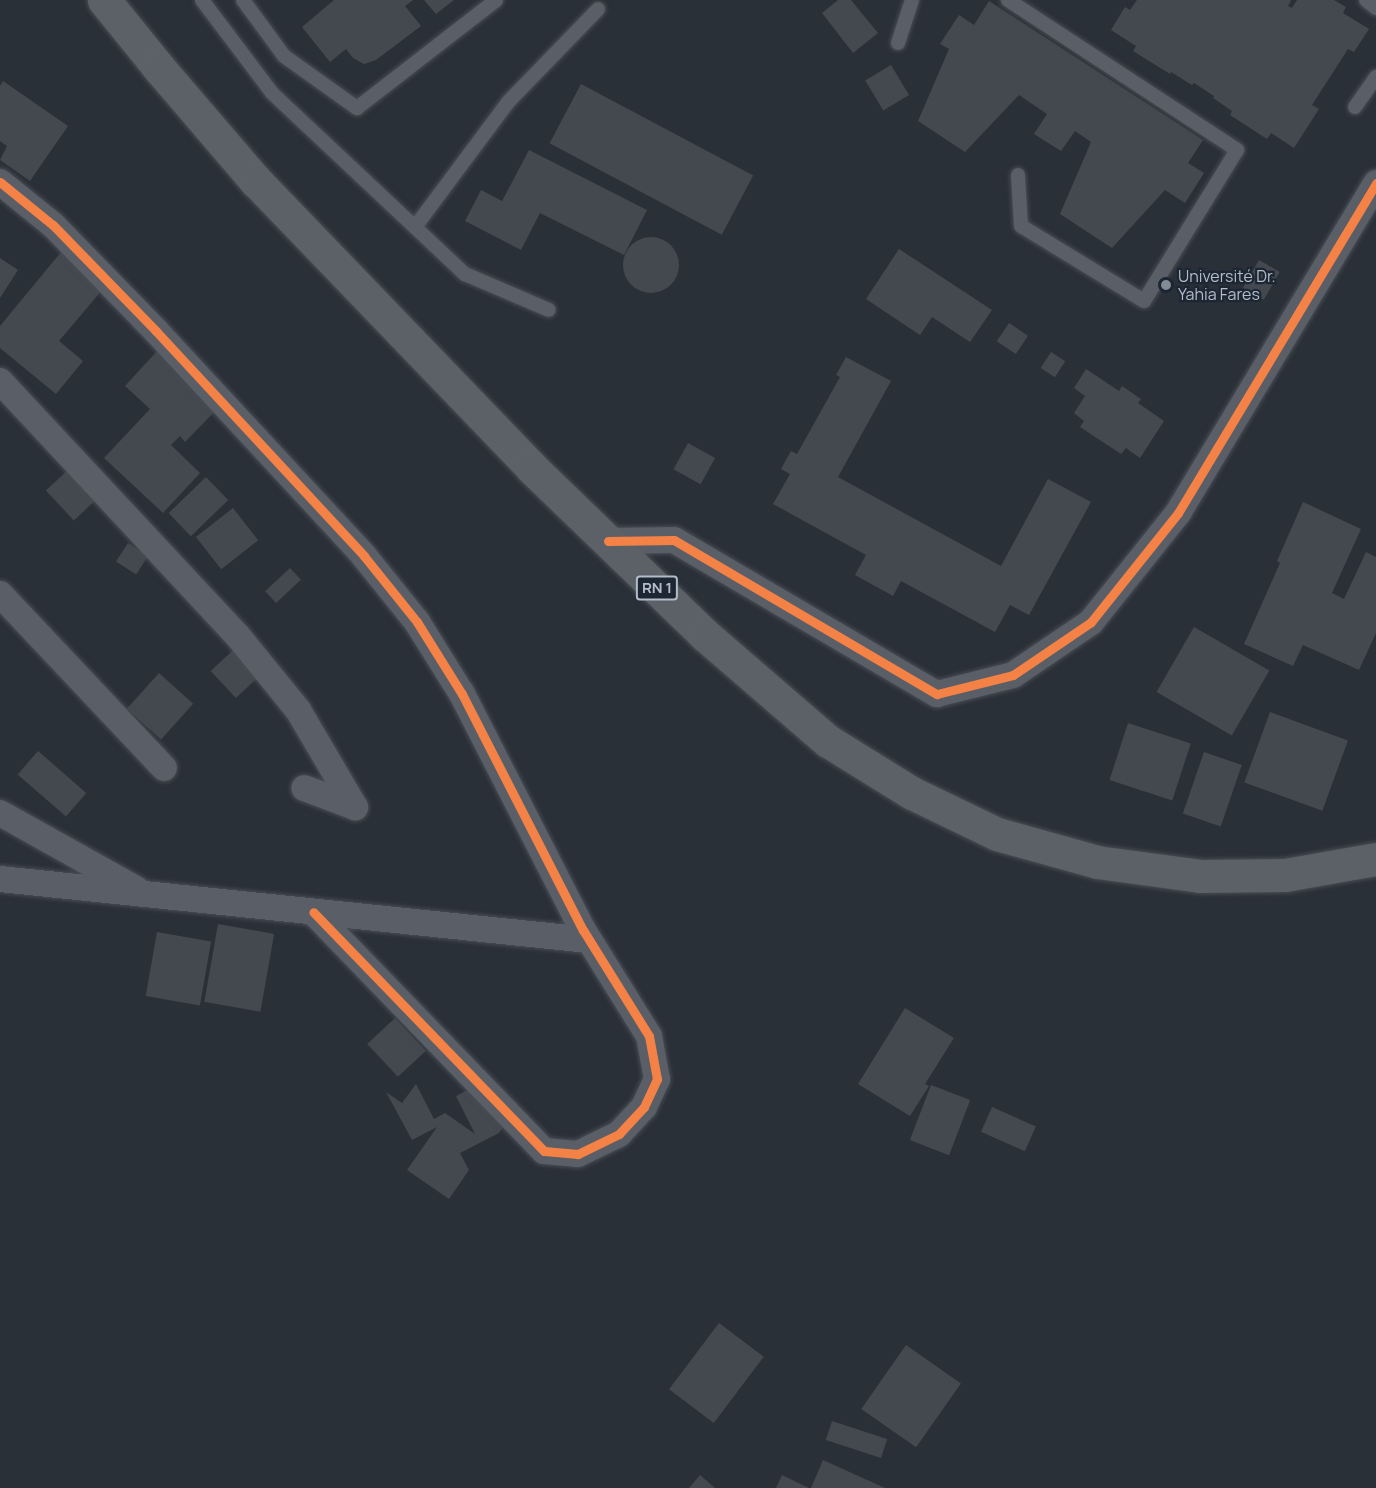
<!DOCTYPE html>
<html>
<head>
<meta charset="utf-8">
<style>
	body { margin:0 }
	#map { position:relative; width:1376px; height:1488px; overflow:hidden; background:#2a3038; font-family:Manrope,sans-serif }
	div>[style] { position:absolute }
	.building>* { inset:0; background:#444950; transform-origin:0 0 }
	.round { border-radius:50% }
	.roads { filter:drop-shadow(0 0 2px #484c53) drop-shadow(0 0 2px #484c53) }
	.lane>* { height:14px; margin:-7px; padding:0 7px; transform-origin:7px; border-radius:7px; background:#5a5e66 }
	.street>* { height:26px; margin:-13px; padding:0 13px; transform-origin:13px; border-radius:13px; background:#5a5e66 }
	.primary>* { height:33px; margin:-16.5px; padding:0 16.5px; transform-origin:16.5px; border-radius:16.5px; background:#5c6168 }
	.cycleway>* { height:9px; margin:-4.5px; padding:0 4.5px; transform-origin:4.5px; border-radius:4.5px; background:#f48246 }
	.dots>* { width:16px; height:16px; translate:-50% -50%; box-sizing:border-box; border:3px solid #1d2633; border-radius:50% }
	span { translate:-50% -50%; white-space:nowrap; text-align:center; line-height:1.15; -webkit-text-stroke:4.5px #1d2633; paint-order:stroke }
	.shield-label span { padding:2px 4px; background:#1d2633; border:2px solid; border-radius:4px; -webkit-text-stroke-width:0 }
	.shield-label { font-size:15px; color:#b4bcc9; font-weight:700 }
	.poi-label { font-size:16px; color:#b4bcc9 }
	.left { translate:0 -50%; text-align:left }
</style>
</head>
<body>
<div id="map">
	<div class="building">
		<div style="clip-path:polygon(334px 0,413px 0,405px 6px,421px 26px,376px 60px,364px 64px,353px 58px,346px 49px,330px 62px,302px 27px)"></div>
		<div style="clip-path:polygon(424px 0,454px 0,436px 14px)"></div>
		<div style="clip-path:polygon(838px 0,851px 0,878px 33px,853px 53px,822px 13px)"></div>
		<div style="clip-path:polygon(1137px 0,1291px 0,1288px 6px,1292px 8px,1297px 0,1334px 0,1346px 7px,1343px 13px,1369px 29px,1354px 52px,1348px 49px,1312px 105px,1319px 109px,1294px 148px,1271px 133px,1267px 139px,1230px 115px,1232px 111px,1213px 98px,1214px 96px,1194px 83px,1192px 85px,1171px 72px,1170px 74px,1133px 51px,1136px 46px,1111px 30px,1125px 7px,1130px 10px)"></div>
		<div style="clip-path:polygon(989px 1px,1203px 140px,1188px 163px,1204px 173px,1185px 203px,1165px 190px,1112px 248px,1060px 214px,1091px 142px,1075px 131px,1061px 151px,1034px 134px,1047px 114px,1019px 95px,965px 152px,918px 121px,949px 49px,940px 44px,959px 15px,974px 25px)"></div>
		<div style="left:891px;top:65px;width:35px;height:30px;rotate:59deg"></div>
		<div style="clip-path:polygon(3px 81px,68px 126px,30px 181px,0 160px,7px 146px,0 141px,0 86px)"></div>
		<div style="left:581px;top:84px;width:195px;height:67px;rotate:28deg"></div>
		<div style="clip-path:polygon(529px 150px,647px 210px,624px 255px,540px 213px,521px 250px,465px 221px,481px 190px,502px 201px)"></div>
		<div class="round" style="left:623px;top:237px;width:56px;height:56px"></div>
		<div style="clip-path:polygon(71px 240px,114px 276px,59px 341px,83px 361px,56px 394px,0 348px,0 326px)"></div>
		<div style="clip-path:polygon(899px 249px,992px 310px,970px 342px,932px 317px,920px 335px,866px 299px)"></div>
		<div style="clip-path:polygon(0 258px,18px 270px,0 298px)"></div>
		<div style="left:1259px;top:260px;width:24px;height:32px;rotate:30deg"></div>
		<div style="left:1009px;top:323px;width:23px;height:22px;rotate:34deg"></div>
		<div style="clip-path:polygon(158px 350px,219px 407px,185px 442px,180px 436px,171px 445px,200px 473px,163px 513px,104px 458px,150px 409px,125px 386px)"></div>
		<div style="left:1051px;top:352px;width:17px;height:19px;rotate:33deg"></div>
		<div style="clip-path:polygon(846px 357px,891px 381px,838px 477px,1001px 566px,1048px 479px,1091px 502px,1029px 615px,1010px 605px,995px 632px,901px 581px,893px 596px,855px 575px,866px 555px,773px 504px,790px 474px,781px 469px,791px 451px,797px 454px,840px 377px,836px 375px)"></div>
		<div style="clip-path:polygon(1086px 369px,1119px 391px,1122px 386px,1141px 399px,1138px 403px,1164px 421px,1140px 458px,1126px 448px,1121px 454px,1080px 427px,1084px 421px,1074px 413px,1085px 396px,1074px 388px)"></div>
		<div style="left:688px;top:443px;width:31px;height:30px;rotate:29deg"></div>
		<div style="left:70px;top:468px;width:41px;height:33px;rotate:47deg"></div>
		<div style="left:206px;top:477px;width:32px;height:52px;rotate:46deg"></div>
		<div style="clip-path:polygon(1303px 502px,1361px 529px,1332px 593px,1344px 599px,1366px 552px,1376px 557px,1376px 633px,1359px 670px,1303px 645px,1293px 666px,1244px 644px,1280px 563px,1277px 561px)"></div>
		<div style="left:233px;top:508px;width:41px;height:47px;rotate:52deg"></div>
		<div style="left:128px;top:543px;width:24px;height:22px;rotate:33deg"></div>
		<div style="left:290px;top:568px;width:16px;height:34px;rotate:47deg"></div>
		<div style="left:1194px;top:627px;width:87px;height:75px;rotate:30deg"></div>
		<div style="left:245px;top:639px;width:37px;height:47px;rotate:47deg"></div>
		<div style="left:159px;top:673px;width:46px;height:48px;rotate:42deg"></div>
		<div style="left:1270px;top:712px;width:83px;height:75px;rotate:20deg"></div>
		<div style="left:1128px;top:723px;width:66px;height:60px;rotate:18deg"></div>
		<div style="left:38px;top:751px;width:64px;height:31px;rotate:41deg"></div>
		<div style="left:1204px;top:752px;width:40px;height:65px;rotate:19deg"></div>
		<div style="left:218px;top:924px;width:57px;height:79px;rotate:10deg"></div>
		<div style="left:157px;top:932px;width:55px;height:65px;rotate:10deg"></div>
		<div style="clip-path:polygon(905px 1008px,954px 1038px,925px 1084px,929px 1086px,910px 1116px,858px 1084px)"></div>
		<div style="left:395px;top:1018px;width:45px;height:38px;rotate:47deg"></div>
		<div style="clip-path:polygon(416px 1084px,434px 1119px,445px 1113px,475px 1134px,456px 1096px,477px 1085px,508px 1120px,499px 1133px,460px 1153px,469px 1170px,449px 1199px,407px 1170px,437px 1127px,412px 1140px,386px 1092px,402px 1103px)"></div>
		<div style="left:931px;top:1085px;width:42px;height:59px;rotate:21deg"></div>
		<div style="left:992px;top:1107px;width:48px;height:27px;rotate:24deg"></div>
		<div style="left:719px;top:1323px;width:56px;height:83px;rotate:37deg"></div>
		<div style="left:906px;top:1345px;width:67px;height:78px;rotate:35deg"></div>
		<div style="left:832px;top:1421px;width:58px;height:20px;rotate:18deg"></div>
		<div style="clip-path:polygon(823px 1460px,885px 1488px,811px 1488px)"></div>
		<div style="clip-path:polygon(700px 1475px,715px 1488px,689px 1488px)"></div>
		<div style="clip-path:polygon(782px 1475px,809px 1488px,776px 1488px)"></div>
	</div>
	<div class="roads">
		<div class="lane">
			<div style="left:202px;top:0;width:116px;rotate:53deg"></div>
			<div style="left:272px;top:93px;width:265px;rotate:43.2deg"></div>
			<div style="left:465px;top:274px;width:91px;rotate:23.2deg"></div>
			<div style="left:243px;top:0;width:69px;rotate:53.8deg"></div>
			<div style="left:284px;top:56px;width:90px;rotate:35.5deg"></div>
			<div style="left:357px;top:108px;width:176px;rotate:-37.8deg"></div>
			<div style="left:1008px;top:0;width:274px;rotate:33.2deg"></div>
			<div style="left:1237px;top:150px;width:177px;rotate:121.6deg"></div>
			<div style="left:1144px;top:301px;width:144px;rotate:-148.6deg"></div>
			<div style="left:1021px;top:226px;width:51px;rotate:-93.4deg"></div>
			<div style="left:1366px;top:0;width:13px;rotate:39deg"></div>
			<div style="left:898px;top:43px;width:45px;rotate:-72deg"></div>
			<div style="left:1355px;top:107px;width:37px;rotate:-55deg"></div>
			<div style="left:415px;top:227px;width:157px;rotate:-53.3deg"></div>
			<div style="left:509px;top:101px;width:128px;rotate:-45.9deg"></div>
		</div>
		<div class="street">
			<div style="left:0;top:182px;width:68px;rotate:39.1deg"></div>
			<div style="left:53px;top:225px;width:148px;rotate:45.8deg"></div>
			<div style="left:156px;top:331px;width:306px;rotate:47.2deg"></div>
			<div style="left:364px;top:556px;width:85px;rotate:51.2deg"></div>
			<div style="left:417px;top:622px;width:85px;rotate:58deg"></div>
			<div style="left:462px;top:694px;width:265px;rotate:62.9deg"></div>
			<div style="left:583px;top:930px;width:125px;rotate:58.1deg"></div>
			<div style="left:649px;top:1036px;width:44px;rotate:79.5deg"></div>
			<div style="left:657px;top:1079px;width:31px;rotate:115deg"></div>
			<div style="left:644px;top:1107px;width:37px;rotate:133deg"></div>
			<div style="left:619px;top:1134px;width:46px;rotate:154deg"></div>
			<div style="left:578px;top:1154px;width:34px;rotate:-175deg"></div>
			<div style="left:544px;top:1151px;width:332px;rotate:-134deg"></div>
			<div style="left:0;top:381px;width:347px;rotate:47deg"></div>
			<div style="left:237px;top:635px;width:97px;rotate:50.9deg"></div>
			<div style="left:298px;top:710px;width:113px;rotate:59.6deg"></div>
			<div style="left:355px;top:807px;width:54px;rotate:-159.6deg"></div>
			<div style="left:608px;top:541px;width:66px;rotate:-0.9deg"></div>
			<div style="left:674px;top:540px;width:305px;rotate:30.4deg"></div>
			<div style="left:937px;top:694px;width:78px;rotate:-14deg"></div>
			<div style="left:1013px;top:675px;width:94px;rotate:-34.2deg"></div>
			<div style="left:1091px;top:622px;width:139px;rotate:-51.4deg"></div>
			<div style="left:1178px;top:513px;width:385px;rotate:-59deg"></div>
			<div style="left:0;top:594px;width:239px;rotate:46.7deg"></div>
			<div style="left:0;top:813px;width:156px;rotate:29.2deg"></div>
			<div style="left:0;top:879px;width:591px;rotate:5.92deg"></div>
		</div>
		<div class="primary">
			<div style="left:104px;top:0;width:87px;rotate:51deg"></div>
			<div style="left:159px;top:68px;width:149px;rotate:49.4deg"></div>
			<div style="left:256px;top:181px;width:398px;rotate:46.1deg"></div>
			<div style="left:532px;top:468px;width:240px;rotate:44deg"></div>
			<div style="left:705px;top:635px;width:162px;rotate:40.8deg"></div>
			<div style="left:828px;top:741px;width:99px;rotate:31.8deg"></div>
			<div style="left:912px;top:793px;width:94px;rotate:25.8deg"></div>
			<div style="left:997px;top:834px;width:104px;rotate:15.6deg"></div>
			<div style="left:1097px;top:862px;width:104px;rotate:7.7deg"></div>
			<div style="left:1200px;top:876px;width:85px;rotate:-0.7deg"></div>
			<div style="left:1285px;top:875px;width:92px;rotate:-10deg"></div>
		</div>
	</div>
	<div class="cycleway">
		<div style="left:0;top:182px;width:68px;rotate:39.1deg"></div>
		<div style="left:53px;top:225px;width:148px;rotate:45.8deg"></div>
		<div style="left:156px;top:331px;width:306px;rotate:47.2deg"></div>
		<div style="left:364px;top:556px;width:85px;rotate:51.2deg"></div>
		<div style="left:417px;top:622px;width:85px;rotate:58deg"></div>
		<div style="left:462px;top:694px;width:265px;rotate:62.9deg"></div>
		<div style="left:583px;top:930px;width:125px;rotate:58.1deg"></div>
		<div style="left:649px;top:1036px;width:44px;rotate:79.5deg"></div>
		<div style="left:657px;top:1079px;width:31px;rotate:115deg"></div>
		<div style="left:644px;top:1107px;width:37px;rotate:133deg"></div>
		<div style="left:619px;top:1134px;width:46px;rotate:154deg"></div>
		<div style="left:578px;top:1154px;width:34px;rotate:-175deg"></div>
		<div style="left:544px;top:1151px;width:332px;rotate:-134deg"></div>
		<div style="left:608px;top:541px;width:66px;rotate:-0.9deg"></div>
		<div style="left:674px;top:540px;width:305px;rotate:30.4deg"></div>
		<div style="left:937px;top:694px;width:78px;rotate:-14deg"></div>
		<div style="left:1013px;top:675px;width:94px;rotate:-34.2deg"></div>
		<div style="left:1091px;top:622px;width:139px;rotate:-51.4deg"></div>
		<div style="left:1178px;top:513px;width:385px;rotate:-59deg"></div>
	</div>
	<div class="dots">
		<div style="left:1166px;top:285px;background:#848b96"></div>
	</div>
	<div class="shield-label">
		<span style="left:657px;top:588px">RN 1</span>
	</div>
	<div class="poi-label">
		<span class="left" style="left:1178px;top:285px">Université Dr.<br>Yahia Fares</span>
	</div>
</div>
</body>
</html>
